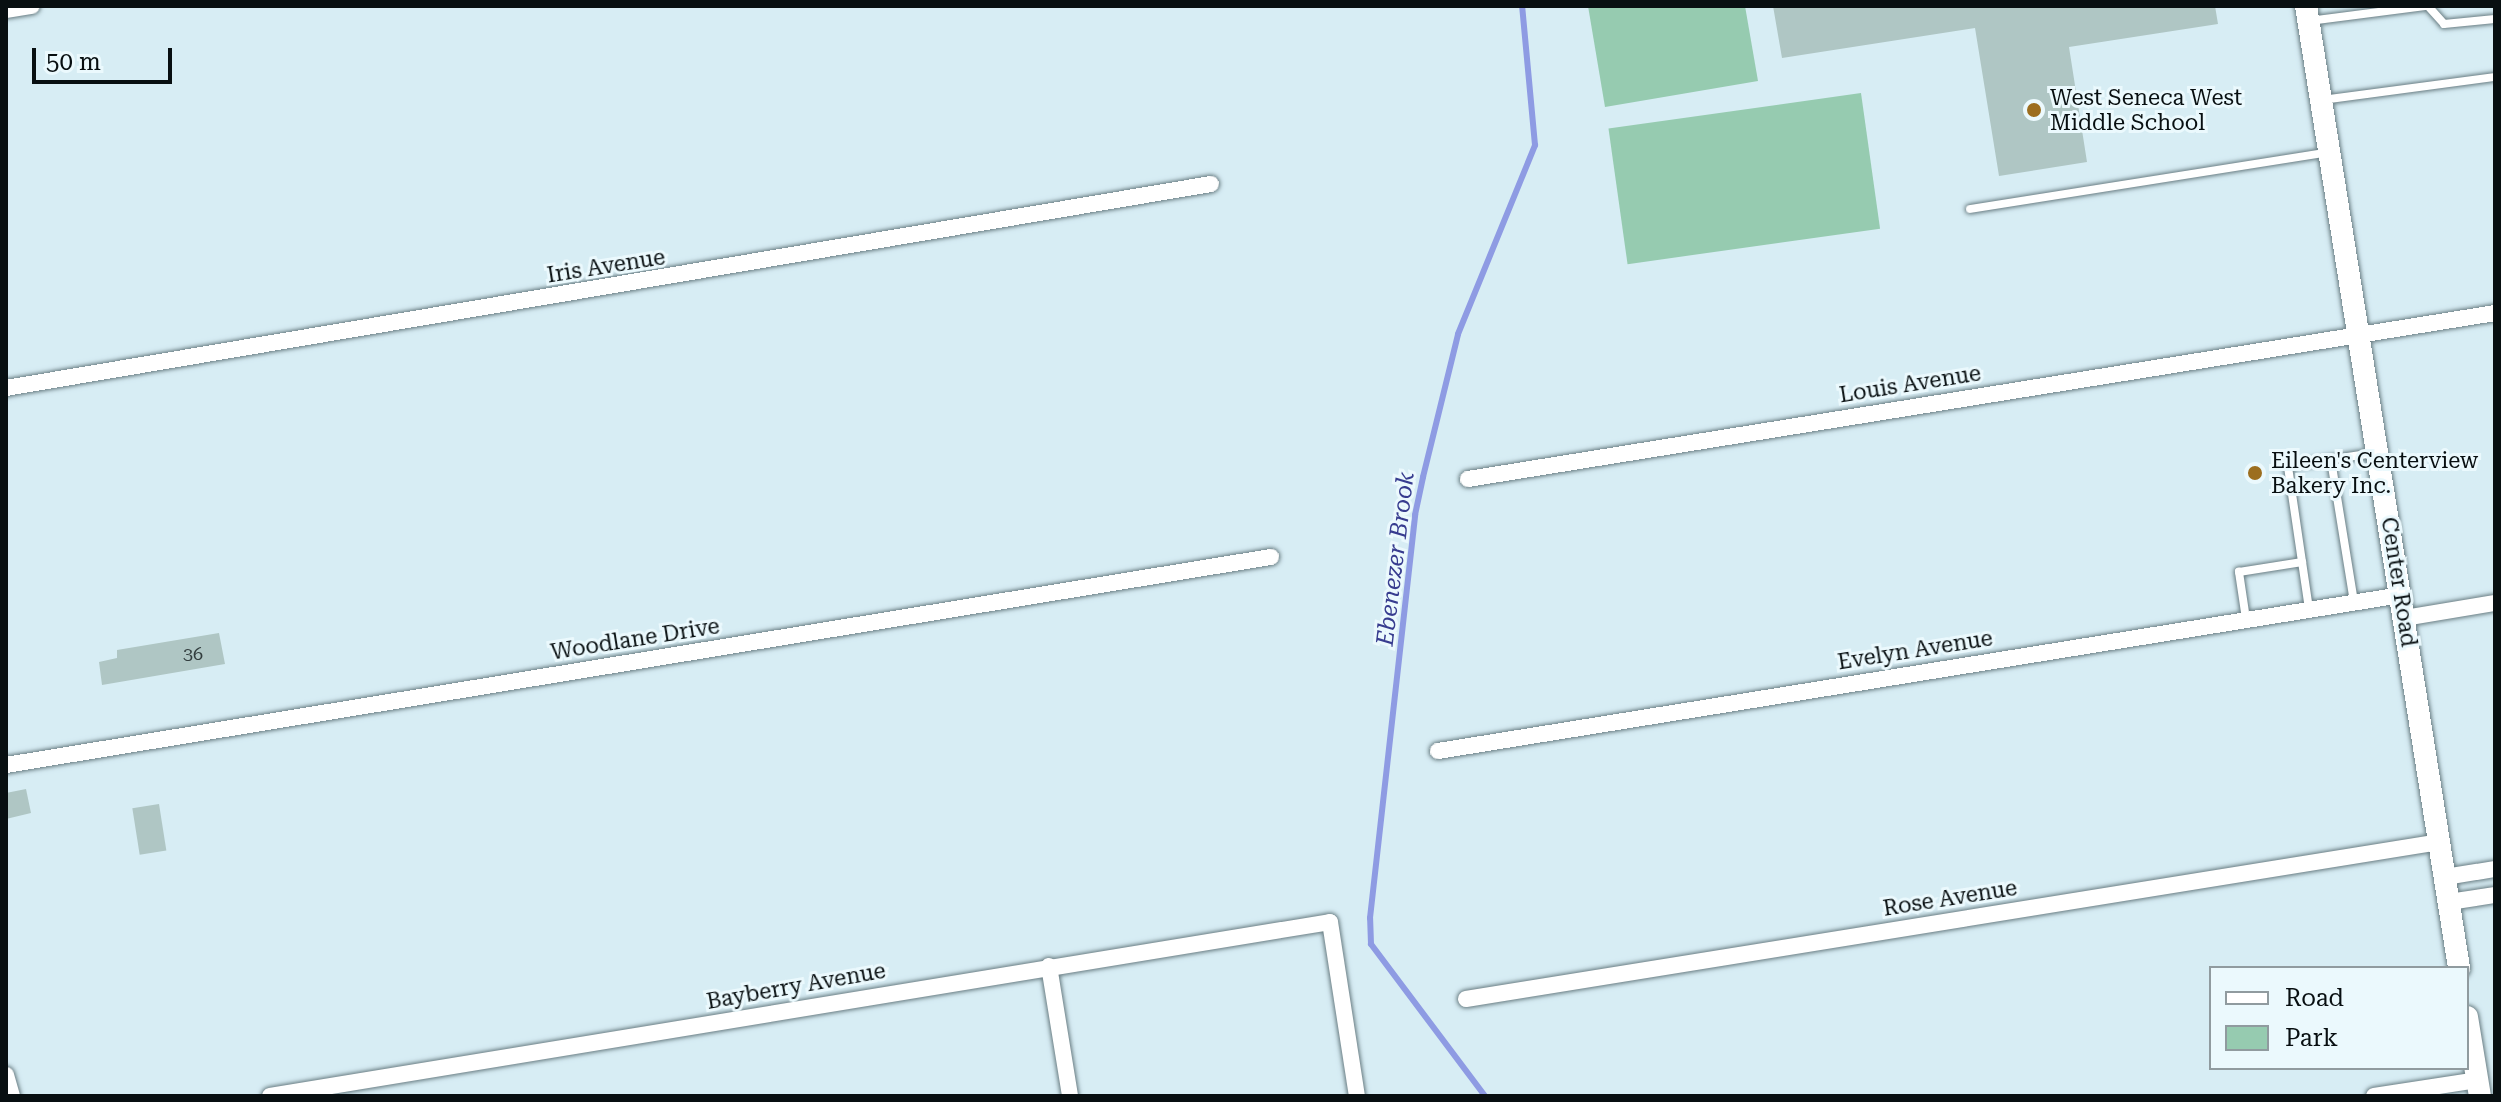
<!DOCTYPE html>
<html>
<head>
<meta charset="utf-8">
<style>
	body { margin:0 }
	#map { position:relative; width:2501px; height:1102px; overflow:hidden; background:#d7edf4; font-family:"Roboto Serif",serif }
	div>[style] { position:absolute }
	.green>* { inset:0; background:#96cbb0; transform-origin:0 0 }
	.stream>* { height:6px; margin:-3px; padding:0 3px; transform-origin:3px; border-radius:3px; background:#8e9be3 }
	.building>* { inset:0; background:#afc6c4; transform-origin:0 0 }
	.roads { filter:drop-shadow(0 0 2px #6a7e84) drop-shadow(0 0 2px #6a7e84) }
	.lane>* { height:8px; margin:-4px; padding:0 4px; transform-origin:4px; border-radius:4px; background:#fff }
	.street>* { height:16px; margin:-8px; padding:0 8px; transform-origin:8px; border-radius:8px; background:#fff }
	.secondary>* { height:22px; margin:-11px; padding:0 11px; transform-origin:11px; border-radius:11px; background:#fff }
	.dots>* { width:22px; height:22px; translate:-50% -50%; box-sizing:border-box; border:4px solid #ebf9fd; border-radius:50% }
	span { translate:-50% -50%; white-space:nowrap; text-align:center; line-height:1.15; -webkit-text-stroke:6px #ebf9fd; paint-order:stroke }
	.number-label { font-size:18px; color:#323d3e }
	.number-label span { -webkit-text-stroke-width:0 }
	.poi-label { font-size:22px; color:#080f11 }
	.left { translate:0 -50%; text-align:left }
	.street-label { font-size:22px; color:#080f11 }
	.water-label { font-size:24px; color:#373c8f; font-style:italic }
	.frame { position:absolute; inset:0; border:8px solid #080f11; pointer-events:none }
	.legend { position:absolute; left:2209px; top:966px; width:260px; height:104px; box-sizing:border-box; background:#ebf9fd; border:2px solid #909b9f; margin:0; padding:10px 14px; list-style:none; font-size:24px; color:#080f11 }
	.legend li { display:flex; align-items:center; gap:16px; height:40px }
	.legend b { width:40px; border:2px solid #909b9f }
	.scale { position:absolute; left:32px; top:48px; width:140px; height:36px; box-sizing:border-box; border:4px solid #080f11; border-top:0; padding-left:10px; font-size:24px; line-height:28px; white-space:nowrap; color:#080f11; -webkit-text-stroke:6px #ebf9fd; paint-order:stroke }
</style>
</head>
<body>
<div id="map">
	<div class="green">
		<div style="clip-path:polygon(1588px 6px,1745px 6px,1758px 81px,1605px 107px)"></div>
		<div style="left:1861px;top:93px;width:137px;height:255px;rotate:82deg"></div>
	</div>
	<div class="stream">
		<div style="left:1485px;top:1096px;width:190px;rotate:-126.9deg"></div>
		<div style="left:1371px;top:944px;width:26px;rotate:-92deg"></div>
		<div style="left:1370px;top:918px;width:406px;rotate:-83.6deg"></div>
		<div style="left:1415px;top:515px;width:39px;rotate:-78deg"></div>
		<div style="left:1423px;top:477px;width:147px;rotate:-76.2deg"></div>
		<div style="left:1458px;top:334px;width:204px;rotate:-67.8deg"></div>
		<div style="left:1535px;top:145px;width:140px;rotate:-95.3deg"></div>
	</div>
	<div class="building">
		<div style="clip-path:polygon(1773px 6px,2215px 6px,2218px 24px,2069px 47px,2087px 162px,1999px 176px,1975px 28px,1782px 58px)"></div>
		<div style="clip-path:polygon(219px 633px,225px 664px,102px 685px,99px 662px,117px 658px,117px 650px)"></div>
		<div style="clip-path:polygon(26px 789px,31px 813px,6px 819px,6px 793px)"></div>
		<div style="left:159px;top:804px;width:47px;height:27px;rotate:81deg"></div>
	</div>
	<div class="roads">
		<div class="lane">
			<div style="left:2428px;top:6px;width:24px;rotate:48deg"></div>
			<div style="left:2444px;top:24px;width:51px;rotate:-5.6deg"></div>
			<div style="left:2309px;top:21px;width:117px;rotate:-7.4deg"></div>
			<div style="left:2322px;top:100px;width:175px;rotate:-7.6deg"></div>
			<div style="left:1970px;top:209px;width:363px;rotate:-9deg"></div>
			<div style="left:2331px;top:460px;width:144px;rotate:80.8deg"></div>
			<div style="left:2309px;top:609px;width:145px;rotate:-98.4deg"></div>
			<div style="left:2288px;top:466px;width:87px;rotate:-8.6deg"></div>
			<div style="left:2246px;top:619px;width:48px;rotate:-98.5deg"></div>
			<div style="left:2239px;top:572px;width:64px;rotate:-9deg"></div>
		</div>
		<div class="street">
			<div style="left:6px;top:10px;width:26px;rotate:-9deg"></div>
			<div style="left:6px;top:388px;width:1222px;rotate:-9.61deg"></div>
			<div style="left:1468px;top:479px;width:1040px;rotate:-9.18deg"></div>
			<div style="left:2404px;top:618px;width:92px;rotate:-9.4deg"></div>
			<div style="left:1438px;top:751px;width:976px;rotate:-9.2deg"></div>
			<div style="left:6px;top:765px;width:1282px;rotate:-9.34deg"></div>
			<div style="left:2445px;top:877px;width:51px;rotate:-9.1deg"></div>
			<div style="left:2449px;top:902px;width:47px;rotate:-8.7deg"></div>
			<div style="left:1049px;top:966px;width:132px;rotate:80.8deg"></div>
			<div style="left:1466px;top:999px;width:987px;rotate:-9.16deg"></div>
			<div style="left:6px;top:1075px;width:22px;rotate:74deg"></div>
			<div style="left:270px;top:1096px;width:1074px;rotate:-9.32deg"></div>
			<div style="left:1330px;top:922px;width:176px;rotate:81.2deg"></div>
			<div style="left:2374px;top:1096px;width:104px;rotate:-8.8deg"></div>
		</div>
		<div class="secondary">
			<div style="left:2306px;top:6px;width:974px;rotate:80.96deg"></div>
			<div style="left:2467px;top:1017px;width:80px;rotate:80.7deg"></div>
		</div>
	</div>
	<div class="dots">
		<div style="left:2034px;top:110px;background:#9c6e1f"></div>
		<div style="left:2255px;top:473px;background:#9c6e1f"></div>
	</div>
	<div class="number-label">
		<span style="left:193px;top:654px">36</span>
	</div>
	<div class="poi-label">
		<span class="left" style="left:2050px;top:110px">West Seneca West<br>Middle School</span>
		<span class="left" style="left:2271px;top:473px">Eileen's Centerview<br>Bakery Inc.</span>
	</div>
	<div class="street-label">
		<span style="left:606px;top:266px;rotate:-9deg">Iris Avenue</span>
		<span style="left:1910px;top:384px;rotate:-9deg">Louis Avenue</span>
		<span style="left:2399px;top:582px;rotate:81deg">Center Road</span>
		<span style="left:635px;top:639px;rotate:-9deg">Woodlane Drive</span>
		<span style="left:1915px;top:650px;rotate:-9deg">Evelyn Avenue</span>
		<span style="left:1950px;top:898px;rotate:-9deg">Rose Avenue</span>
		<span style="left:796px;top:986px;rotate:-10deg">Bayberry Avenue</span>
	</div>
	<div class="water-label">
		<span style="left:1396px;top:559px;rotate:-83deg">Ebenezer Brook</span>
	</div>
	<div class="frame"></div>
	<ul class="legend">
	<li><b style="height:10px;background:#fff"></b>Road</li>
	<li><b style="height:22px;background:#96cbb0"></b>Park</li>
	</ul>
	<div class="scale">50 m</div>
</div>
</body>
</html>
